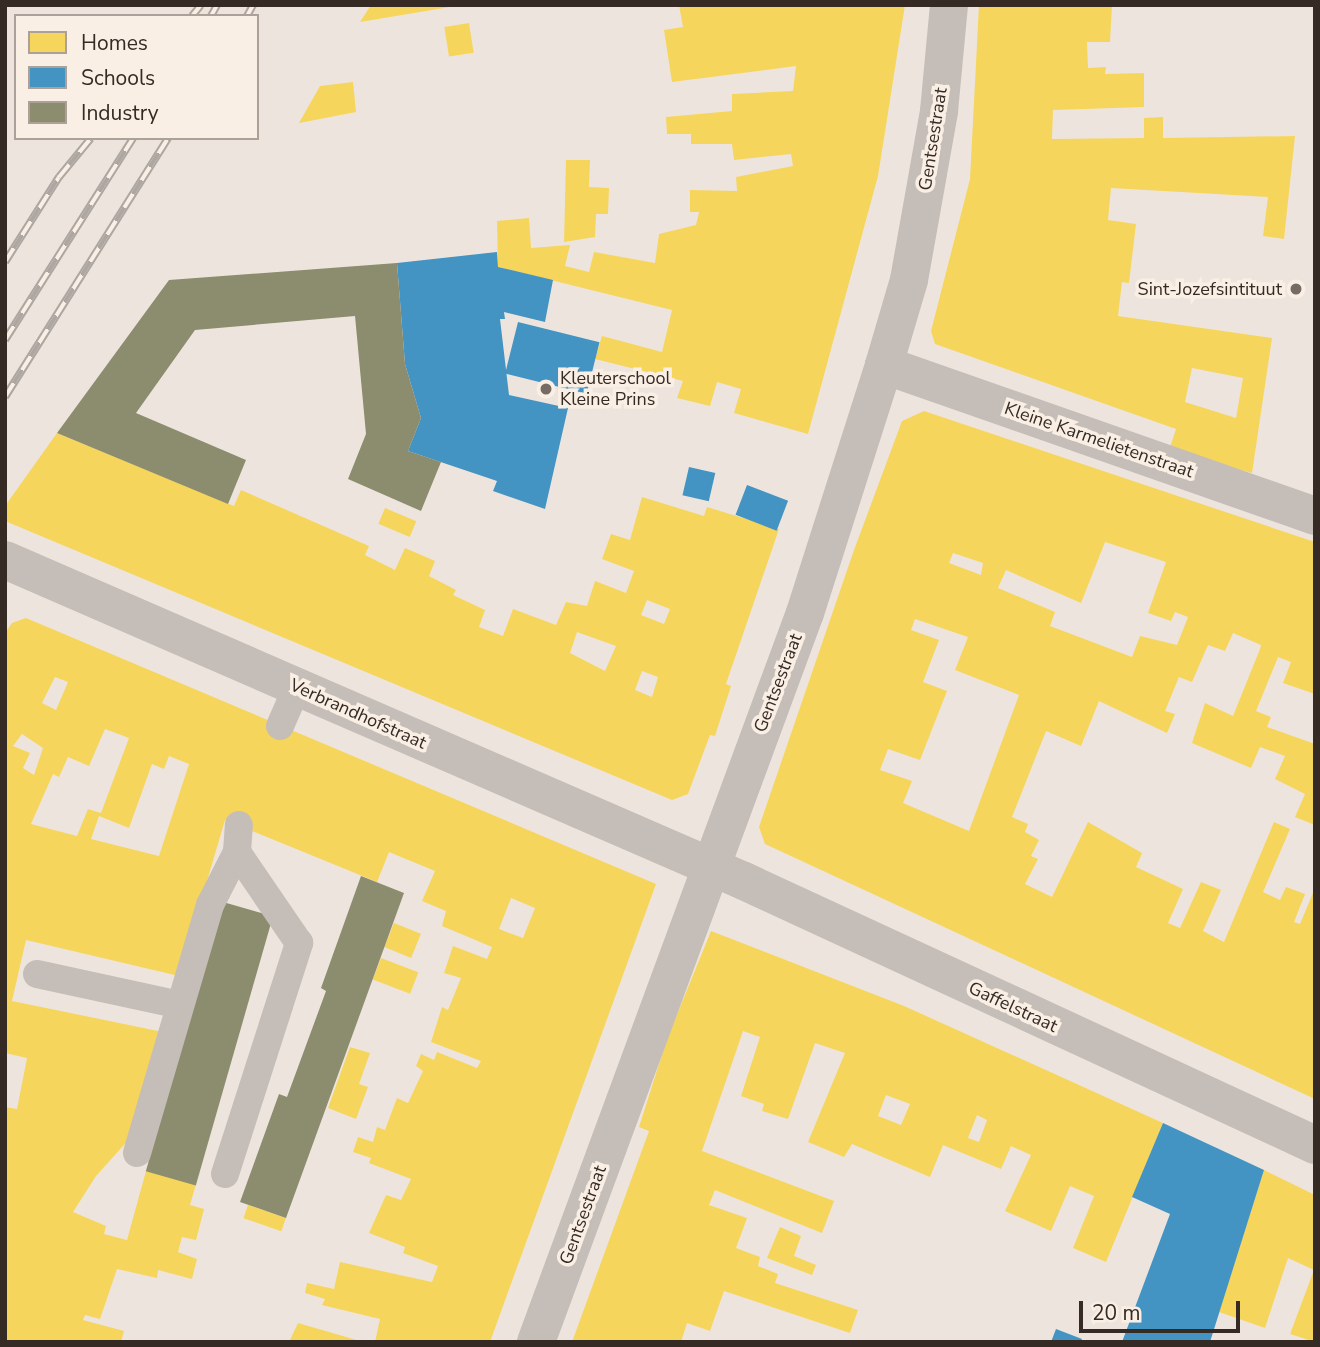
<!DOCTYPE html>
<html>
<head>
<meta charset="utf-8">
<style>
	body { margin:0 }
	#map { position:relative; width:1320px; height:1347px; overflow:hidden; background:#ede5dd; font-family:"Nunito Sans",sans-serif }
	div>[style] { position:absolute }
	.homes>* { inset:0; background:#f6d55c; transform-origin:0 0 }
	.schools>* { inset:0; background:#4393c3; transform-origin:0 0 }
	.industry>* { inset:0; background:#8c8c6e; transform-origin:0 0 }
	.lane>* { height:28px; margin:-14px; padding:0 14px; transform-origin:14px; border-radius:14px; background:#c5bdb7 }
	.street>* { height:38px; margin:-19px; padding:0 19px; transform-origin:19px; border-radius:19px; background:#c5bdb7 }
	.rail>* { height:8px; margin-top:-4px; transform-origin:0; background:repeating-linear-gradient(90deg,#faefe4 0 16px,#ada6a1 0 32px); box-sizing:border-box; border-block:2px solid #ada6a1 }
	.dots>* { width:19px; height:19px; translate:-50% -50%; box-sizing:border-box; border:4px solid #faefe4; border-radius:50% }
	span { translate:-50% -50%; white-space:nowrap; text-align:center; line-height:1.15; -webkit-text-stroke:7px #faefe4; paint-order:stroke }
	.street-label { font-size:18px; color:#362a25 }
	.poi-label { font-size:18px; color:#362a25 }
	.right { translate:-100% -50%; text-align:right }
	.left { translate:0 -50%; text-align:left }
	.frame { position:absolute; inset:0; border:7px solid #362a25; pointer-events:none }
	.legend { position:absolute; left:14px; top:14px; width:245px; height:126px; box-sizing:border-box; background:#faefe4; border:2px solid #aca098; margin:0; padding:9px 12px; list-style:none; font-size:21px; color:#362a25 }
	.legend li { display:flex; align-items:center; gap:14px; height:35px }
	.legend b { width:35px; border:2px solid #aca098 }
	.scale { position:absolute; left:1079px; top:1301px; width:161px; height:32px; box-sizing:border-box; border:4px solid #362a25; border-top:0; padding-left:9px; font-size:21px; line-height:24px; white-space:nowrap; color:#362a25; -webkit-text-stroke:5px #faefe4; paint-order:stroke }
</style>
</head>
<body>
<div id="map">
	<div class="homes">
		<div style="clip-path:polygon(371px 5px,450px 5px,450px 7px,360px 22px)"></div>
		<div style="clip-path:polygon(679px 5px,905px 5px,878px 176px,808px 434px,734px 413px,741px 389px,717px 382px,710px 406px,677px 398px,683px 381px,595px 359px,602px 336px,662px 352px,672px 310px,498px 267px,497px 221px,529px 218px,531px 248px,570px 245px,565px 266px,589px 272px,594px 252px,655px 263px,659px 234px,696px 225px,699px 212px,690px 212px,690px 190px,737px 191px,736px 177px,793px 166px,791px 154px,734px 160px,732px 144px,691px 144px,691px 134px,667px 134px,666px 117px,732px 111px,732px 94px,793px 91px,796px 66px,672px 82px,664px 30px,683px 27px)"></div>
		<div style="clip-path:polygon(evenodd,979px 5px,1112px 5px,1110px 42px,1087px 42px,1088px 68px,1106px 67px,1105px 74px,1144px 73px,1144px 107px,1053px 110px,1052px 139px,1144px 138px,1144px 118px,1163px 117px,1163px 138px,1295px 136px,1284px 239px,1263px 236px,1268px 197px,1111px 188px,1108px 220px,1136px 224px,1129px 283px,1122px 282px,1118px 316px,1272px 338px,1252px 473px,1169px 450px,1176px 429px,935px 344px,931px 331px,970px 179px,979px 5px,1192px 368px,1243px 378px,1236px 418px,1185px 402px,1192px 368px)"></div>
		<div style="left:469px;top:23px;width:30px;height:25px;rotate:81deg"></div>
		<div style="clip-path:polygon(353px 82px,356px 112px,299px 123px,320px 86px)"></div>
		<div style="clip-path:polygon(566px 160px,590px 160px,589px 187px,609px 188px,608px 214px,596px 214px,595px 237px,564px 242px)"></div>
		<div style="clip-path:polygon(evenodd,924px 411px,1315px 542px,1315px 694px,1283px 683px,1291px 662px,1278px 657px,1256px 711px,1271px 717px,1267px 727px,1315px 744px,1315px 825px,1295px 817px,1305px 794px,1275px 779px,1285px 756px,1260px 747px,1251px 768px,1192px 743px,1205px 703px,1233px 716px,1260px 649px,1261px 645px,1233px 633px,1225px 651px,1208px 645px,1192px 682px,1179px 677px,1165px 711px,1175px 714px,1167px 733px,1099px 701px,1081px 746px,1046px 731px,1012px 817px,1028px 824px,1025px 832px,1039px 840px,1031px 856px,1038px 859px,1025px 884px,1052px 897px,1088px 822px,1142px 853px,1136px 867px,1183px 889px,1168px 923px,1180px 928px,1201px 882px,1221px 890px,1203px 931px,1224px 942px,1274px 822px,1290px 829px,1263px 892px,1280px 900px,1286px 887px,1305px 894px,1294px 922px,1300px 924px,1315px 888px,1315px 1099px,765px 844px,759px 827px,854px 550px,902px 421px,924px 411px,1105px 542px,1166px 562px,1148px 613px,1171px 621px,1175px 612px,1188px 617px,1177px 645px,1140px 636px,1132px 657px,1050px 626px,1055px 612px,998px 588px,1006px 570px,1081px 603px,1105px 542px,924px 411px,953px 553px,983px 563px,981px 575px,949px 563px,953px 553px,924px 411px,915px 619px,968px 637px,955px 670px,1019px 695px,969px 831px,903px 803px,912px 781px,880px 770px,888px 749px,920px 760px,947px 691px,923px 682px,939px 640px,911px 630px,915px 619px)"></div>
		<div style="clip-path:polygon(evenodd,57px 433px,234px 506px,241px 490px,369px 546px,365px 555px,395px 570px,405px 548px,435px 561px,429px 576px,456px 590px,453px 595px,485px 610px,479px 627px,503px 636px,513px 609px,556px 625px,566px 602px,587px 606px,595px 581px,626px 593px,634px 571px,602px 559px,611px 534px,630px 540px,642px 497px,704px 516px,707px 507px,779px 529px,726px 684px,731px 686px,715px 736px,710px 735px,688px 794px,672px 800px,5px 521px,5px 506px,57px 433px,647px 600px,670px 609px,664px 624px,641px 615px,647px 600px,57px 433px,577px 632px,616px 646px,605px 671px,570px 653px,577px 632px,57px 433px,642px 671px,658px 677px,652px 697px,635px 690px,642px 671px)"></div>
		<div style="left:385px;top:508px;width:34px;height:17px;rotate:23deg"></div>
		<div style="clip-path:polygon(evenodd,26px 618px,656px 884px,490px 1342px,375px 1342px,380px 1319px,322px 1305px,325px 1299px,305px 1293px,307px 1283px,334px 1289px,340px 1262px,432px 1282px,438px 1266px,403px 1253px,405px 1247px,369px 1233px,386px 1195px,401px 1200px,411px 1179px,369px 1163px,371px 1158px,353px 1152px,358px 1137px,373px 1142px,377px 1127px,385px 1130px,397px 1098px,408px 1103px,423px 1071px,416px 1066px,421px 1054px,434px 1060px,437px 1052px,477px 1068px,481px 1061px,431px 1042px,442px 1007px,448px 1010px,461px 978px,444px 973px,453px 946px,487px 959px,492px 947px,442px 926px,446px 911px,422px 901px,435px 871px,389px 852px,377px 882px,225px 820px,179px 976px,26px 940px,12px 1001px,163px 1032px,132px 1136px,96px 1176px,73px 1212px,106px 1226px,104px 1234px,127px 1240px,146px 1171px,196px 1184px,190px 1205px,204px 1209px,196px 1240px,182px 1237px,178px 1252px,197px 1259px,192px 1279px,158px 1270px,157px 1278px,117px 1269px,100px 1319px,85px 1315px,83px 1320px,124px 1331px,121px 1342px,5px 1342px,5px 1107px,17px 1109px,27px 1058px,5px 1053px,5px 633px,12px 623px,26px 618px,55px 677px,68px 682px,56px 710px,42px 703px,55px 677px,26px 618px,105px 729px,129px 738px,101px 813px,88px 809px,77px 836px,31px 824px,53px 774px,59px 777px,68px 757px,89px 766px,105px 729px,26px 618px,22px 734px,43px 748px,34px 775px,23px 768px,30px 753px,13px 746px,22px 734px,26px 618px,169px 756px,189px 764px,159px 856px,91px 839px,99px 816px,129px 828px,152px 764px,164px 769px,169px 756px,26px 618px,511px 898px,535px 908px,523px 938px,499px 929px,511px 898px)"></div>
		<div style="left:394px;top:923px;width:29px;height:26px;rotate:22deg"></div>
		<div style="clip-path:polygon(evenodd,711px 931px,904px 1006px,1163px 1123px,1106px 1262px,1073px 1248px,1094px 1196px,1070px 1186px,1051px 1231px,1005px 1211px,1031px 1155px,1011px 1146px,1001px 1169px,943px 1145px,930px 1177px,852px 1144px,844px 1157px,808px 1142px,845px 1053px,815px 1043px,788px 1119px,762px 1111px,764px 1104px,741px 1096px,760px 1037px,743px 1031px,702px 1151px,834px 1201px,822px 1233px,715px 1190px,709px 1205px,747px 1218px,736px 1248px,760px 1257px,758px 1266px,778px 1274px,775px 1283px,858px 1310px,850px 1333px,724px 1291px,710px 1331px,687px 1323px,681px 1342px,572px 1342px,649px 1131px,639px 1127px,667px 1039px,711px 931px,886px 1095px,910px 1104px,901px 1125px,878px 1116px,886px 1095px,711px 931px,977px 1115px,987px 1120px,979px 1142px,968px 1138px,977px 1115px)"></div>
		<div style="left:381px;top:958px;width:40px;height:23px;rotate:21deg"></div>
		<div style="clip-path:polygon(350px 1047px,370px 1053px,359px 1084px,368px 1087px,356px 1119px,328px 1108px)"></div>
		<div style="clip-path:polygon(1264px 1170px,1315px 1195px,1315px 1342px,1290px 1334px,1314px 1270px,1288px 1258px,1265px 1328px,1219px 1312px)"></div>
		<div style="left:248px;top:1205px;width:40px;height:14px;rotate:19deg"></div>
		<div style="clip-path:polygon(780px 1227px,801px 1236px,794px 1256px,816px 1265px,812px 1275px,767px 1258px)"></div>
		<div style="clip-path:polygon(298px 1323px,360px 1341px,360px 1342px,289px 1342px)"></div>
	</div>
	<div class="schools">
		<div style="clip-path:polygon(497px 252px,498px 267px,553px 280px,545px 322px,504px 312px,505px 319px,500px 319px,509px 395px,568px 408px,545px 509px,493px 491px,497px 481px,408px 451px,421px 418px,405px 364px,397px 263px)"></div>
		<div style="left:518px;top:322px;width:84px;height:53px;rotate:14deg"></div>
		<div style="left:689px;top:467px;width:27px;height:29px;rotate:13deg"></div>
		<div style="left:747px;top:485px;width:44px;height:32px;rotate:21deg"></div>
		<div style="clip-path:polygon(1163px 1123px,1264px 1170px,1210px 1342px,1122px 1342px,1170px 1214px,1132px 1197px)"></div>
		<div style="clip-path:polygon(1056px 1329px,1082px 1339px,1081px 1342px,1051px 1342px)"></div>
	</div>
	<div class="industry">
		<div style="clip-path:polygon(397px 263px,405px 364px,421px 418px,408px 451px,441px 462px,421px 511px,348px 479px,366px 434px,355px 316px,195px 330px,136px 413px,246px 460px,228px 504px,57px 433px,169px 280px)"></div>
		<div style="clip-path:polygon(361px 876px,404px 893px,286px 1218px,240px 1202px,279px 1094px,287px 1097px,326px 991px,321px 988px)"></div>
		<div style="left:223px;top:902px;width:52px;height:280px;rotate:16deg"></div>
	</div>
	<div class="lane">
		<div style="left:280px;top:726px;width:43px;rotate:-66.4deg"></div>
		<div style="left:37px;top:974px;width:146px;rotate:12.2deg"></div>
		<div style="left:137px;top:1153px;width:259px;rotate:-73.6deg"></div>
		<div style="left:210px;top:905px;width:59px;rotate:-63deg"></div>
		<div style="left:225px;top:1174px;width:243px;rotate:-72.2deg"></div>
		<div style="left:299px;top:943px;width:110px;rotate:-124.3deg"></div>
		<div style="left:237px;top:852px;width:27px;rotate:-86deg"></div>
	</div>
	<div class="street">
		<div style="left:884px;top:365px;width:457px;rotate:19.3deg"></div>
		<div style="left:5px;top:560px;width:806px;rotate:23.48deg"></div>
		<div style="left:744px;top:881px;width:629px;rotate:24.81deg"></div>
		<div style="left:536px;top:1342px;width:777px;rotate:-69.75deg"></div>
		<div style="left:805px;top:613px;width:260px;rotate:-72.3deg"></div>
		<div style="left:884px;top:365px;width:89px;rotate:-73.6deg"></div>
		<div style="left:909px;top:280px;width:172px;rotate:-79.9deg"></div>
		<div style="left:939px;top:111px;width:106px;rotate:-84.6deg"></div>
	</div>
	<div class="rail">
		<div style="left:192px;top:16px;width:14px;rotate:-51deg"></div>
		<div style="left:211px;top:16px;width:13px;rotate:-61deg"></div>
		<div style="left:247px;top:16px;width:13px;rotate:-61deg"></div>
		<div style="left:5px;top:262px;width:101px;rotate:-57.6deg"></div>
		<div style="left:59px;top:177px;width:50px;rotate:-50.6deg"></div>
		<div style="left:5px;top:340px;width:239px;rotate:-57.6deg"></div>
		<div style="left:5px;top:397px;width:306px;rotate:-57.8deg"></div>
	</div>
	<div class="dots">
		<div style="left:1296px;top:289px;background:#766b65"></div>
		<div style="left:546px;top:389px;background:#766b65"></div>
	</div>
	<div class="street-label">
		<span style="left:933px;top:139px;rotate:-81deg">Gentsestraat</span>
		<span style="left:1099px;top:440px;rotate:19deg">Kleine Karmelietenstraat</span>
		<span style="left:778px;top:683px;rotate:-69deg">Gentsestraat</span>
		<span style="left:358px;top:714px;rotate:24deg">Verbrandhofstraat</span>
		<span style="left:1013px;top:1007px;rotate:25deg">Gaffelstraat</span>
		<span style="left:583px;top:1215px;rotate:-70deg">Gentsestraat</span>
	</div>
	<div class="poi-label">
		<span class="right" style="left:1282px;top:289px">Sint-Jozefsintituut</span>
		<span class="left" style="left:560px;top:389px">Kleuterschool<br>Kleine Prins</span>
	</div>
	<div class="frame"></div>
	<ul class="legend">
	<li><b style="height:19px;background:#f6d55c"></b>Homes</li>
	<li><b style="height:19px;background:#4393c3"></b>Schools</li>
	<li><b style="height:19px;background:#8c8c6e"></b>Industry</li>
	</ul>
	<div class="scale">20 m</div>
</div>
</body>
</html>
